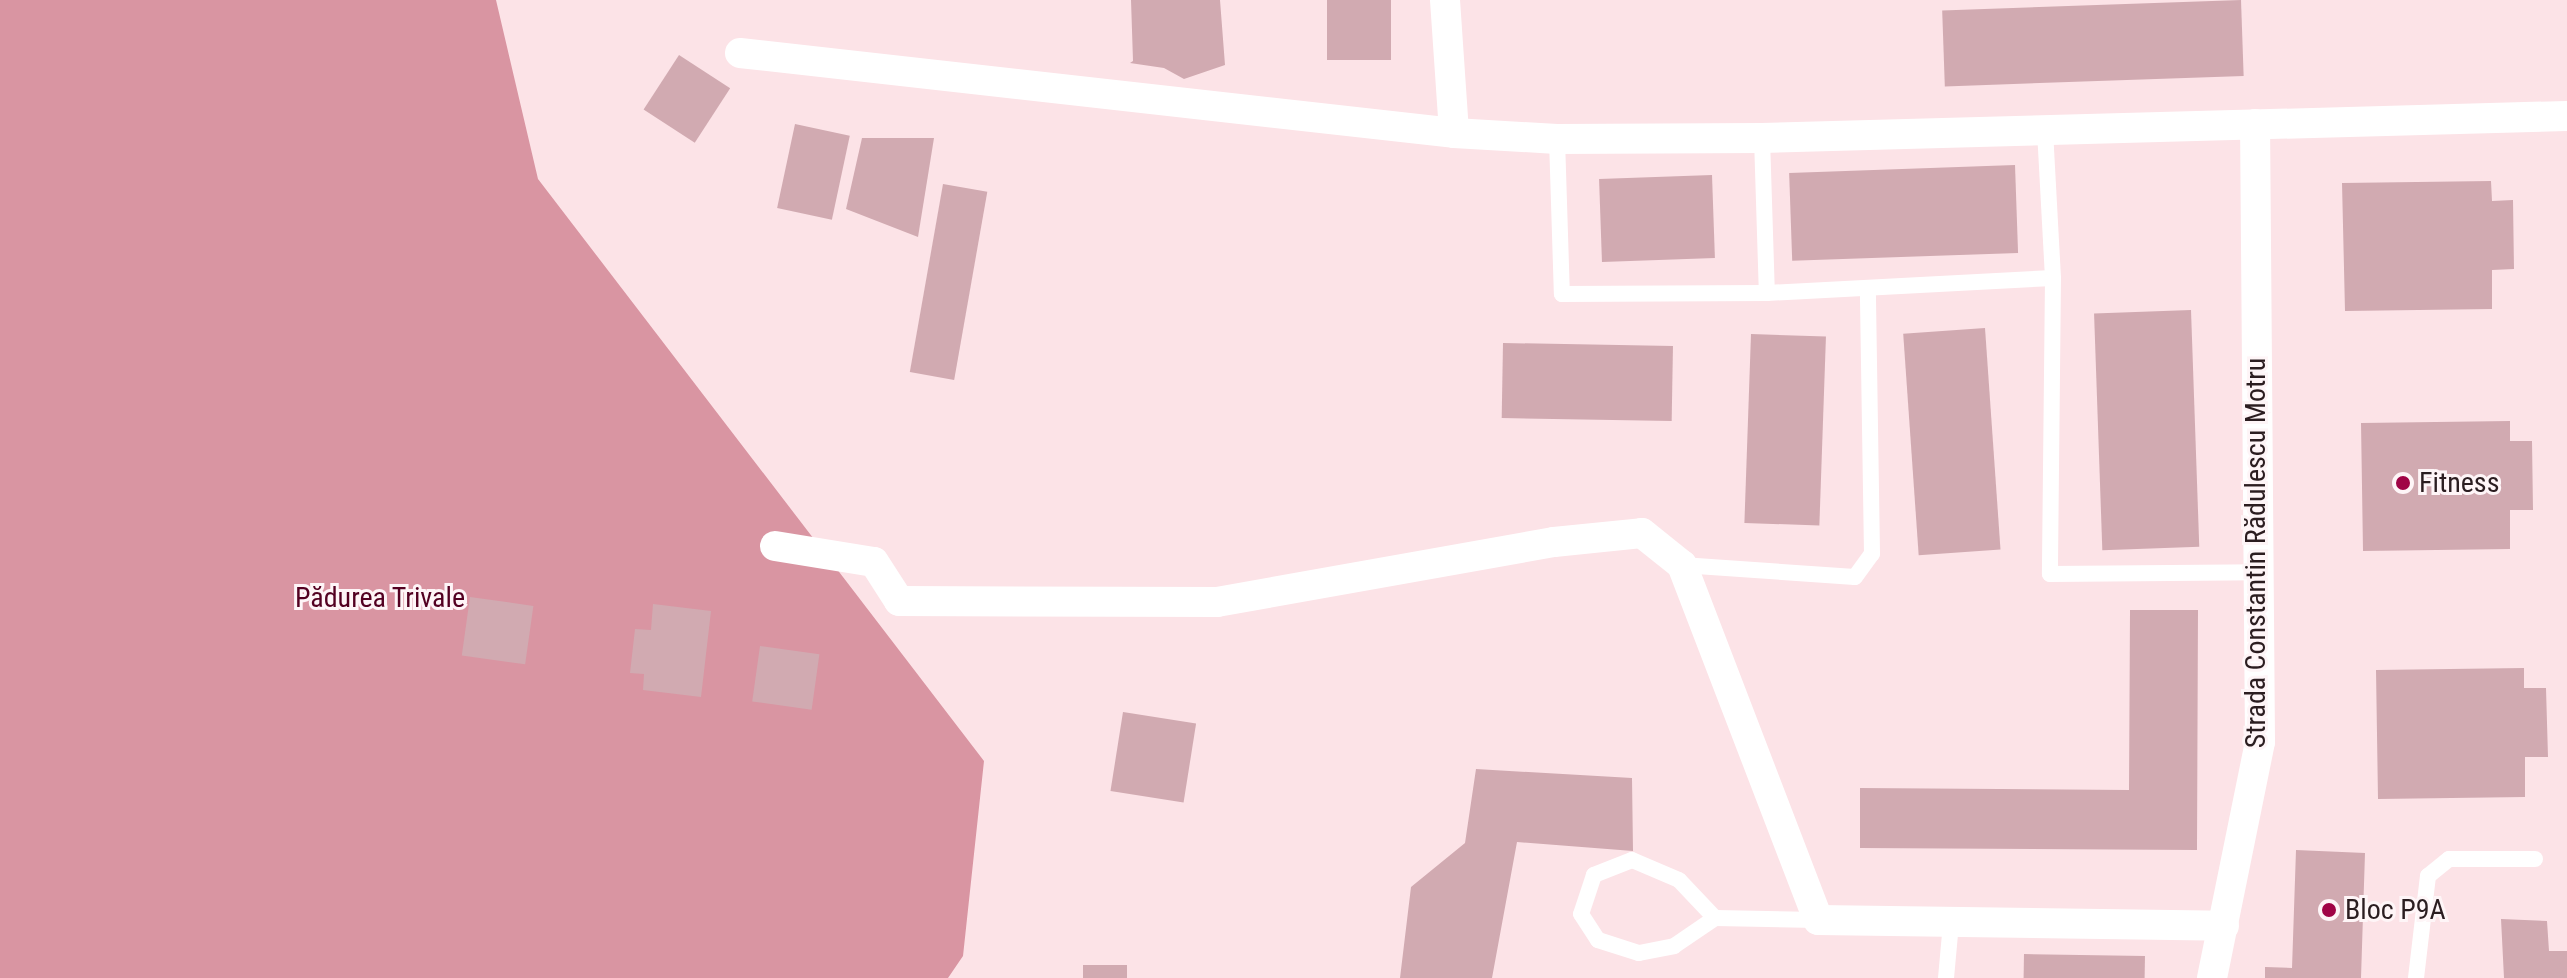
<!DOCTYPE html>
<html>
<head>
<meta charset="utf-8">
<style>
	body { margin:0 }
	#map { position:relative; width:2567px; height:978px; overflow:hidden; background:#fce3e7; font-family:"Roboto Condensed",sans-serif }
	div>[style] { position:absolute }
	.forest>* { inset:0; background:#d995a2 }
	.building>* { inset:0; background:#d1aab1; transform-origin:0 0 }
	.service>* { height:16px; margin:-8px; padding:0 8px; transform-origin:8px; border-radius:8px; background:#fff }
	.minor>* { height:30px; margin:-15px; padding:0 15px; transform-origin:15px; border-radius:15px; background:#fff }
	.dots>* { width:22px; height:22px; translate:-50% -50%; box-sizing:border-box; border:4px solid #fef5f7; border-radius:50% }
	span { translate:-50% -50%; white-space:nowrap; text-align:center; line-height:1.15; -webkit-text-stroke:6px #fef5f7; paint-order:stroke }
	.poi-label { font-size:28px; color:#2b1d20 }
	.left { translate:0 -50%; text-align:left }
	.street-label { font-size:28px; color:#2b1d20 }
	.park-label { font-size:28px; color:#530021 }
</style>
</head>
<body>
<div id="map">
	<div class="forest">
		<div style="clip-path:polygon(0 0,496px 0,538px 179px,984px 761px,963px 956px,948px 978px,0 978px)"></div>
	</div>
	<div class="building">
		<div style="clip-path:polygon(1131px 0,1220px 0,1225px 65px,1184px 79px,1164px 68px,1130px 63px,1133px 61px)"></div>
		<div style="left:1327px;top:0;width:64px;height:60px"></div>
		<div style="left:2241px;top:0;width:76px;height:299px;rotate:88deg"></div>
		<div style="left:679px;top:55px;width:61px;height:65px;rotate:33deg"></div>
		<div style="left:795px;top:124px;width:56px;height:86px;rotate:12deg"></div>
		<div style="clip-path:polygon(862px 138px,934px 138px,918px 237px,846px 209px)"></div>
		<div style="left:2015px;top:165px;width:88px;height:226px;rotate:88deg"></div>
		<div style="left:1712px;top:175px;width:83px;height:113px;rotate:88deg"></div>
		<div style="clip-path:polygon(2491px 181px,2492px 201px,2513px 200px,2514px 269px,2492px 270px,2492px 309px,2345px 311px,2342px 183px)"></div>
		<div style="left:943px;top:184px;width:45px;height:191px;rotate:10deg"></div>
		<div style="left:2191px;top:310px;width:237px;height:97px;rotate:88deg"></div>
		<div style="left:1985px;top:328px;width:222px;height:82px;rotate:86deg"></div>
		<div style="left:1751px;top:334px;width:75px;height:189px;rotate:2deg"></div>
		<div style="left:1503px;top:343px;width:170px;height:75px;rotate:1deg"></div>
		<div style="clip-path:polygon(2510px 421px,2510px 441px,2532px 441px,2533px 510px,2510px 510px,2510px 549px,2363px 551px,2361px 423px)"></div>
		<div style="left:470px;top:597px;width:64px;height:59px;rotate:8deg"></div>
		<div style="clip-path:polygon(653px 604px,711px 611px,701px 697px,643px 690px,644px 674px,630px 673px,635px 629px,651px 630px)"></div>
		<div style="clip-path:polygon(2130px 610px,2198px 610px,2197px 850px,1860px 848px,1860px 788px,2129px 790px)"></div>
		<div style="left:760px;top:646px;width:60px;height:56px;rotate:8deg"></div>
		<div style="clip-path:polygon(2524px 668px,2524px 688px,2546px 688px,2548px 757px,2525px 757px,2525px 797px,2378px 799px,2376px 670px)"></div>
		<div style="left:1123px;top:712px;width:74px;height:80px;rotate:9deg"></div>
		<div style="clip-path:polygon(1476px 769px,1632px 778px,1633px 851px,1517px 842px,1492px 978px,1400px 978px,1411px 887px,1465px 843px)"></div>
		<div style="clip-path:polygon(2296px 850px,2365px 853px,2361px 978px,2265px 978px,2265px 967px,2292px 968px)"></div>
		<div style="clip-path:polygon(2501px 919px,2547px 921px,2549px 951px,2567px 951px,2567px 978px,2504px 978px)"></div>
		<div style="left:2024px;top:954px;width:121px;height:24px;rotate:1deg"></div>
		<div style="left:1083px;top:965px;width:44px;height:13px"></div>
	</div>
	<div class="service">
		<div style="left:1762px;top:138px;width:155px;rotate:88.2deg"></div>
		<div style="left:1557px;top:139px;width:155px;rotate:88.2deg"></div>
		<div style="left:1562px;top:294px;width:205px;rotate:-0.3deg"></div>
		<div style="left:1767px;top:293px;width:286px;rotate:-3deg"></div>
		<div style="left:2053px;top:278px;width:149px;rotate:-93.1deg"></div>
		<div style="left:2053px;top:278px;width:296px;rotate:90.6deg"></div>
		<div style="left:2050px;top:574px;width:210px;rotate:-0.5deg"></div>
		<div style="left:1682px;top:565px;width:173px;rotate:4deg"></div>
		<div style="left:1855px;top:577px;width:29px;rotate:-54deg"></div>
		<div style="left:1872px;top:554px;width:266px;rotate:-90.9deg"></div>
		<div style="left:1715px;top:918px;width:52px;rotate:-133.5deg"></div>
		<div style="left:1679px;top:880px;width:51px;rotate:-156.9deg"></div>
		<div style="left:1632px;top:860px;width:41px;rotate:158.5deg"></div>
		<div style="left:1594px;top:875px;width:41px;rotate:108.4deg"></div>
		<div style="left:1581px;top:914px;width:31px;rotate:57deg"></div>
		<div style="left:1598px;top:940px;width:43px;rotate:17.6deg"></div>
		<div style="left:1639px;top:953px;width:36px;rotate:-11deg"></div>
		<div style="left:1674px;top:946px;width:50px;rotate:-34.3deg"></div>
		<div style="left:1715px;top:918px;width:103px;rotate:1.1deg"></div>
		<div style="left:1946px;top:978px;width:55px;rotate:-84.8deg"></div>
		<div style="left:2416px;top:978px;width:103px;rotate:-83.3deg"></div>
		<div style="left:2428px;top:876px;width:27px;rotate:-39deg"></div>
		<div style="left:2449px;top:859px;width:86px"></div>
	</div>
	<div class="minor">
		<div style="left:1445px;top:0;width:133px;rotate:86.1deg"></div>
		<div style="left:1454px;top:133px;width:103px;rotate:3.3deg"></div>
		<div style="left:1557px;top:139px;width:205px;rotate:-0.3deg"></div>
		<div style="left:1762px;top:138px;width:805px;rotate:-1.57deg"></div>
		<div style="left:740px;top:53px;width:718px;rotate:6.39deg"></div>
		<div style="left:775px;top:546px;width:100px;rotate:9.2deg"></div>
		<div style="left:874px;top:562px;width:46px;rotate:57.3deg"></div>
		<div style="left:899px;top:601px;width:318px;rotate:0.2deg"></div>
		<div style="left:1217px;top:602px;width:342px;rotate:-10.1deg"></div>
		<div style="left:1554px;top:542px;width:88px;rotate:-5.8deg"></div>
		<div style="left:1642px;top:533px;width:51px;rotate:38.7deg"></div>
		<div style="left:1682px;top:565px;width:380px;rotate:69deg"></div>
		<div style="left:1818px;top:920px;width:406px;rotate:0.8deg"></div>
		<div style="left:2212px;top:978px;width:241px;rotate:-78.5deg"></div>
		<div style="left:2260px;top:742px;width:618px;rotate:-90.46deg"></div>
	</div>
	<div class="dots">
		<div style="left:2403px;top:483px;background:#a00446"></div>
		<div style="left:2329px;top:910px;background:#a00446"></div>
	</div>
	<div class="poi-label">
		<span class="left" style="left:2419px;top:483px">Fitness</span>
		<span class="left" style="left:2345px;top:910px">Bloc P9A</span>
	</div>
	<div class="street-label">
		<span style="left:2256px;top:553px;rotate:-90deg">Strada Constantin Rădulescu Motru</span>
	</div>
	<div class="park-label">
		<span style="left:380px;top:598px">Pădurea Trivale</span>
	</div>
</div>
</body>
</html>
